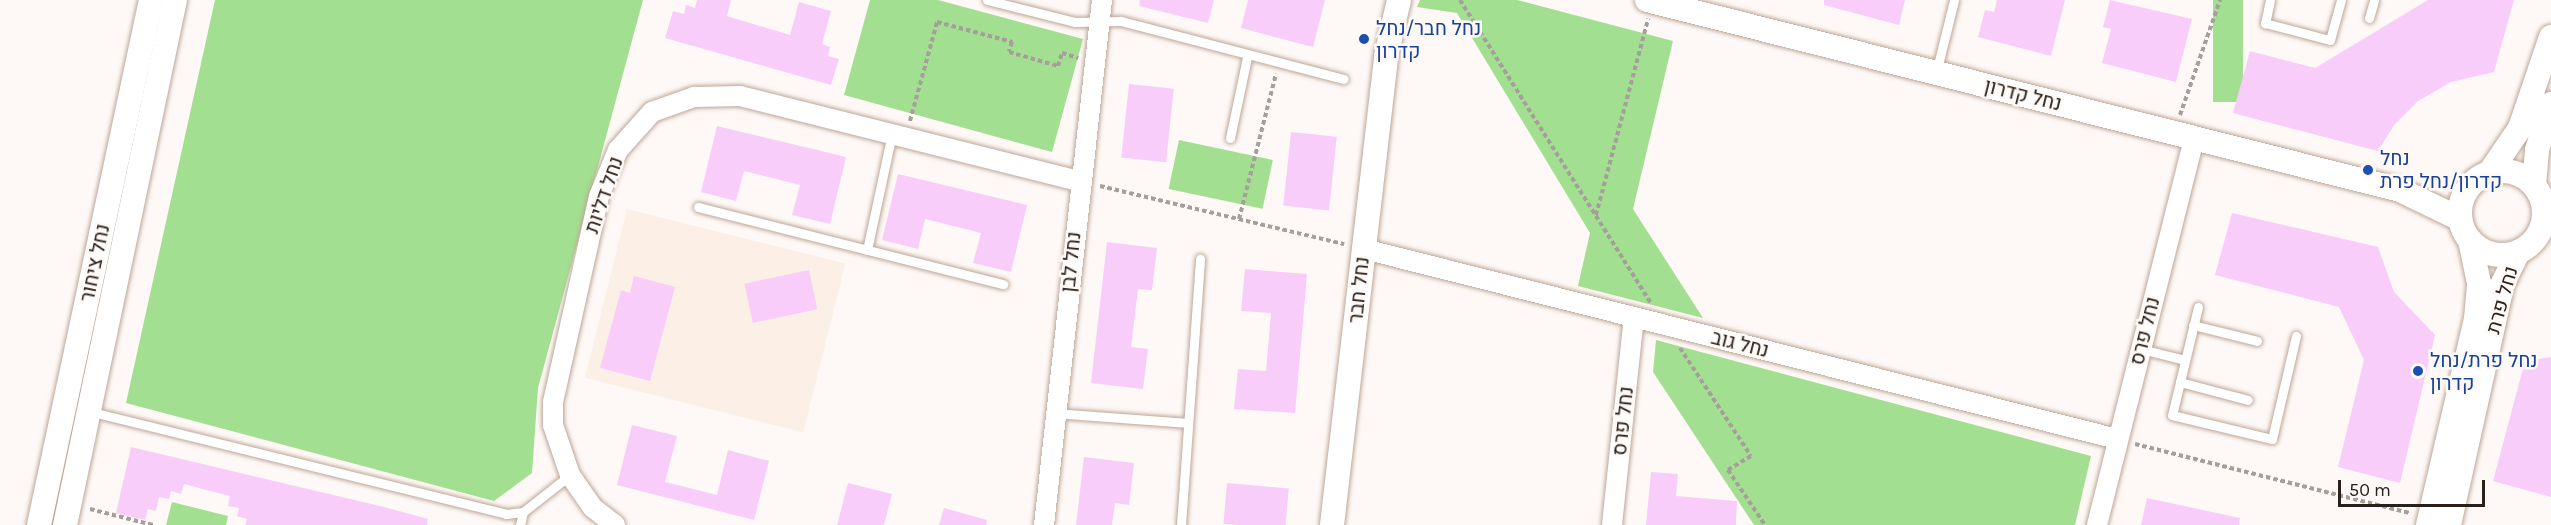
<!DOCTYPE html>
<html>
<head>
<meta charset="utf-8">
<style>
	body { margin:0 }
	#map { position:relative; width:2551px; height:525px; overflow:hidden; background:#fef9f6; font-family:Karla,Heebo,sans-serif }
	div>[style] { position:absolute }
	.built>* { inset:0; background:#fbefe6; transform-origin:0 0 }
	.green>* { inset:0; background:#a3df91; transform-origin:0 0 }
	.building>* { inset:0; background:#f9cdf9; transform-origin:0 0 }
	.path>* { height:4px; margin-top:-2px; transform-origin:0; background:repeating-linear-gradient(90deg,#a59e9a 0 4.5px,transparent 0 7.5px) }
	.roads { filter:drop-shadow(0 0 2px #bda697) drop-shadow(0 0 2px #bda697) }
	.service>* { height:9px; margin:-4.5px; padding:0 4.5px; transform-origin:4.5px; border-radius:4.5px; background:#fff }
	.minor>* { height:20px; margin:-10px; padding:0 10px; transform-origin:10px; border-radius:10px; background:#fff }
	.tertiary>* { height:24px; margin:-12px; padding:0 12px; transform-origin:12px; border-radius:12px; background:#fff }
	.tertiary>.ring { margin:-12px; padding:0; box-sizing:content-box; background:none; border:24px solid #fff; border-radius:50% }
	.dots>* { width:16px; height:16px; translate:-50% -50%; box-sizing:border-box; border:3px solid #fef9f6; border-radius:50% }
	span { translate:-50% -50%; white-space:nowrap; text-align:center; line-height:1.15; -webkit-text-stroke:5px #fef9f6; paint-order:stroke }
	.transit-label { font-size:20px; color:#164399 }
	.left { translate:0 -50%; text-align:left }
	.street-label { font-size:20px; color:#29201a }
	.scale { position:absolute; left:2338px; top:480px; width:147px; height:27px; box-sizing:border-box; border:3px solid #29201a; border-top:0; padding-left:8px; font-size:18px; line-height:21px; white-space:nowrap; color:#29201a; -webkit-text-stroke:4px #fef9f6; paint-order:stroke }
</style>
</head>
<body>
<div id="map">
	<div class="built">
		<div style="left:627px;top:209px;width:225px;height:174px;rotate:14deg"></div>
	</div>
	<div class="green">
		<div style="clip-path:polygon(215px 0,643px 0,538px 388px,532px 473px,494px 501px,126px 403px)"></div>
		<div style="clip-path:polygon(870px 0,938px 0,1083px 39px,1052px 152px,844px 95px)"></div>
		<div style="clip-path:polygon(1420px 0,1517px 0,1673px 41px,1633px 209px,1703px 318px,1578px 286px,1590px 233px,1457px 13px,1417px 7px)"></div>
		<div style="left:2213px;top:0;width:30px;height:102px"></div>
		<div style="left:1179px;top:140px;width:96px;height:50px;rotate:12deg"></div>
		<div style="clip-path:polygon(1656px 340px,2091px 456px,2075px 525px,1754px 525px,1653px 372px)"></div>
		<div style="clip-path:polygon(172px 502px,228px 516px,226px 525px,166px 525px)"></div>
	</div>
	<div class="building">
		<div style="clip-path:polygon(697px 0,731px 0,727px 16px,790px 35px,799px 2px,831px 11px,822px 44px,830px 47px,828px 56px,839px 59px,831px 85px,665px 38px,673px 11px,684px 14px,686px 5px,695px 8px)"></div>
		<div style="clip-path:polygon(1140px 0,1214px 0,1208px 23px,1139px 6px)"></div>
		<div style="clip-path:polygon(1248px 0,1325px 0,1313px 47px,1241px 28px)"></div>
		<div style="clip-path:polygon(1824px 0,1905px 0,1899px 25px,1824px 5px)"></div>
		<div style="clip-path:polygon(1997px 0,2065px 0,2051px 56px,1978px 37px,1985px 10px,1994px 12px)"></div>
		<div style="clip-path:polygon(2110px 0,2192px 19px,2176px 82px,2102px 63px,2111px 29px,2103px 27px)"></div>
		<div style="clip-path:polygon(2428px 0,2514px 0,2494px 72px,2451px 82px,2418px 101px,2394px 125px,2378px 151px,2233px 113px,2250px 51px,2315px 68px)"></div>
		<div style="left:1129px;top:84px;width:45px;height:74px;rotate:6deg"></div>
		<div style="clip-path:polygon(717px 126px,846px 157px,830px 224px,792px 215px,800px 185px,744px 171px,736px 201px,701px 192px)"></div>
		<div style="left:1291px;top:132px;width:46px;height:74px;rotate:6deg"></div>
		<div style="clip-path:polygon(898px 174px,1027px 205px,1011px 272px,973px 263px,981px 233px,925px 219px,918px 249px,882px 240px)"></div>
		<div style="clip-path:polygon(2232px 213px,2378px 247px,2394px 292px,2435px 335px,2400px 483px,2338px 467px,2364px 360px,2339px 307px,2215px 275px)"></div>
		<div style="clip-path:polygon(1107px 242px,1157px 248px,1152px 290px,1138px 289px,1131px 347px,1148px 349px,1143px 389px,1091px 383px)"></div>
		<div style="clip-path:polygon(1245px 269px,1307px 274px,1295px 413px,1234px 409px,1238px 369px,1266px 371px,1271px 313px,1241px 311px)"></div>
		<div style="left:809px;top:270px;width:40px;height:66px;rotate:78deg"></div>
		<div style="clip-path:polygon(634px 276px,675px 287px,650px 381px,600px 368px,621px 290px,630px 293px)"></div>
		<div style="clip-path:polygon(2551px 357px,2551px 497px,2493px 481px,2525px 361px)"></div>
		<div style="clip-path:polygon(632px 425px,677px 436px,665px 482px,717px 495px,728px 450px,769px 461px,754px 520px,617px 485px)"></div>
		<div style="clip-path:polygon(131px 447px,384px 507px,428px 519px,427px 525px,245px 525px,247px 519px,237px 516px,239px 508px,228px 506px,230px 496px,184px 484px,181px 494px,171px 491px,169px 499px,159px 497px,156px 511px,148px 509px,145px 520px,116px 513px)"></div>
		<div style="clip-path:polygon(1084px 457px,1134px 463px,1129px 505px,1115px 503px,1112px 525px,1076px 525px)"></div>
		<div style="clip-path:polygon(1651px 472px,1678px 474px,1676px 496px,1737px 501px,1736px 525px,1646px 525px)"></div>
		<div style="clip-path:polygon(848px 483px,892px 494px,884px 525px,837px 525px)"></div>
		<div style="left:1227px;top:483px;width:62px;height:41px;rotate:5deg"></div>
		<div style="clip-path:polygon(2147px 498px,2240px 518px,2239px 525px,2141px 525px)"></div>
		<div style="clip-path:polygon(944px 508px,987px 520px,986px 525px,939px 525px)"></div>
	</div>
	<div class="path">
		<div style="left:1460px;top:0;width:357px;rotate:57.8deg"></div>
		<div style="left:2180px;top:115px;width:122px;rotate:-70.8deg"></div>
		<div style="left:910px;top:121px;width:103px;rotate:-74.7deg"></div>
		<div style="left:937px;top:22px;width:78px;rotate:14.9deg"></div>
		<div style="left:1012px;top:42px;width:10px;rotate:107deg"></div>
		<div style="left:1009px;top:52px;width:51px;rotate:15.9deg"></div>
		<div style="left:1058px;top:66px;width:14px;rotate:-73deg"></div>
		<div style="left:1062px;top:53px;width:17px;rotate:17deg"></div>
		<div style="left:1100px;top:186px;width:251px;rotate:13.4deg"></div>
		<div style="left:1596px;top:215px;width:203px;rotate:-75.1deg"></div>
		<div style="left:1239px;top:219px;width:150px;rotate:-75.7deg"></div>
		<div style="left:1680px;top:348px;width:129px;rotate:56.7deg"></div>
		<div style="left:1751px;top:456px;width:27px;rotate:149deg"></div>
		<div style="left:1728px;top:470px;width:66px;rotate:56.1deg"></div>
		<div style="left:2135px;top:444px;width:284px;rotate:14.1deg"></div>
		<div style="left:90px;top:509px;width:65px;rotate:14.3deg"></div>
	</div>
	<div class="roads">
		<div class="service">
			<div style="left:987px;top:0;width:91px;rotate:14deg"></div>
			<div style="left:1075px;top:22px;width:46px;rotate:-1.2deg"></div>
			<div style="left:1121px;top:21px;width:230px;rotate:14.6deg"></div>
			<div style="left:2270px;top:0;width:24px;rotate:102deg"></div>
			<div style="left:2265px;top:23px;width:67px;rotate:14.7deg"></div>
			<div style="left:2330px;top:40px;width:41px;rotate:-74.6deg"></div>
			<div style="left:2369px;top:18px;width:19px;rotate:-74deg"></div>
			<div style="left:1936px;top:73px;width:75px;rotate:-76.1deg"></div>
			<div style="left:1230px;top:138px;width:83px;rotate:-78.1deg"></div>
			<div style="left:698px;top:207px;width:315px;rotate:14.2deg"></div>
			<div style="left:867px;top:250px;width:120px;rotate:-77.9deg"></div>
			<div style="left:2198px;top:307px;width:111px;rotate:103.5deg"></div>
			<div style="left:2172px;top:415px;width:103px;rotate:13.5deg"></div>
			<div style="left:2272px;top:439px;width:106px;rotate:-76.9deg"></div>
			<div style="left:2193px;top:325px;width:66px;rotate:14deg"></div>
			<div style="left:2141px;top:349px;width:45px;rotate:14deg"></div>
			<div style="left:2180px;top:382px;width:70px;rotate:14.8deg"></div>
			<div style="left:88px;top:411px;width:431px;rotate:13.8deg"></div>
			<div style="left:506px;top:514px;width:17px;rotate:-7deg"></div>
			<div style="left:1055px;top:413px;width:133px;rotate:4.3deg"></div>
			<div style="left:520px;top:525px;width:13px;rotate:-77deg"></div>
			<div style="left:523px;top:512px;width:60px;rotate:-38.2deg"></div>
			<div style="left:1181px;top:525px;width:267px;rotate:-85.9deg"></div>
		</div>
		<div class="minor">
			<div style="left:1364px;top:249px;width:777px;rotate:14.16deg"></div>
			<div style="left:615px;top:525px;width:28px;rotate:-142deg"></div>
			<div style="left:593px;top:508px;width:40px;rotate:-124.9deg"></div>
			<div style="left:570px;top:475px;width:53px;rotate:-108.8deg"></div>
			<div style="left:553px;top:425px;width:23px;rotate:-90deg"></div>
			<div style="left:553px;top:402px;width:211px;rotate:-77.4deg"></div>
			<div style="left:599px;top:196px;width:50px;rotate:-67.6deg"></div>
			<div style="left:618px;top:150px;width:51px;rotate:-48.2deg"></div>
			<div style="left:652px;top:112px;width:45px;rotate:-19.7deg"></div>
			<div style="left:694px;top:97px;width:46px;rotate:-1.2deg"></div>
			<div style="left:740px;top:96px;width:349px;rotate:14.1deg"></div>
			<div style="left:1044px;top:525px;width:528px;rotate:-83.7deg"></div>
			<div style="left:1612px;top:525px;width:209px;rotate:-84deg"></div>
			<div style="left:2097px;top:525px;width:399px;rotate:-75.9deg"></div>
		</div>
		<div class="tertiary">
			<div style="left:1647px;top:0;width:777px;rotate:14.16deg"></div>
			<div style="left:2400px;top:190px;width:67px;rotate:25.8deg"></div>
			<div class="ring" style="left:2460px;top:171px;width:60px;height:60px"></div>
			<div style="left:2490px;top:172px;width:53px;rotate:-55.7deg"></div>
			<div style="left:2520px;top:128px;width:96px;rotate:-71.2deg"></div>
			<div style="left:2534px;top:185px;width:35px;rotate:-85deg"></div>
			<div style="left:2537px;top:150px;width:48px;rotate:-73.1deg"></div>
			<div style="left:39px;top:525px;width:537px;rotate:-77.96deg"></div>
			<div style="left:65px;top:525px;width:536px;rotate:-78.17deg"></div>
			<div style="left:1332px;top:525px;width:472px;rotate:-83.4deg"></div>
			<div style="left:1386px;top:56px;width:57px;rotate:-76.9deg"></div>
			<div style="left:2428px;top:525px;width:212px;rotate:-76.9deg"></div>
			<div style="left:2476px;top:319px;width:36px;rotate:-85deg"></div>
			<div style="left:2479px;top:283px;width:44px;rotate:-101.8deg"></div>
			<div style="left:2449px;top:525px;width:246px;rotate:-77.5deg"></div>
			<div style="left:2502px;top:285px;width:37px;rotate:-64deg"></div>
		</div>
	</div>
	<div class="dots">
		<div style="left:1364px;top:39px;background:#1a4fb4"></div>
		<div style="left:2368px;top:170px;background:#1a4fb4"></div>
		<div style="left:2418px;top:371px;background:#1a4fb4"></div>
	</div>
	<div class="transit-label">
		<span class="left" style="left:1376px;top:40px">נחל חבר/נחל<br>קדרון</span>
		<span class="left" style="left:2380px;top:170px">נחל<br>קדרון/נחל פרת</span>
		<span class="left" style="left:2430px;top:372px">נחל פרת/נחל<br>קדרון</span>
	</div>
	<div class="street-label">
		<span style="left:2023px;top:95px;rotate:14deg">נחל קדרון</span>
		<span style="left:604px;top:195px;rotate:-71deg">נחל דליות</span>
		<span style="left:1071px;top:262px;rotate:-84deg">נחל לבן</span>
		<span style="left:95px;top:263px;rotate:-78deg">נחל ציחור</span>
		<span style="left:1359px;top:290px;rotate:-84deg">נחל חבר</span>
		<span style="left:2502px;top:300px;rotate:-74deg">נחל פרת</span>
		<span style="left:2145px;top:331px;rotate:-76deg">נחל פרס</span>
		<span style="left:1740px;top:344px;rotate:14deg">נחל גוב</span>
		<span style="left:1623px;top:421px;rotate:-84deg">נחל פרס</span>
	</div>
	<div class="scale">50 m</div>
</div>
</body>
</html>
